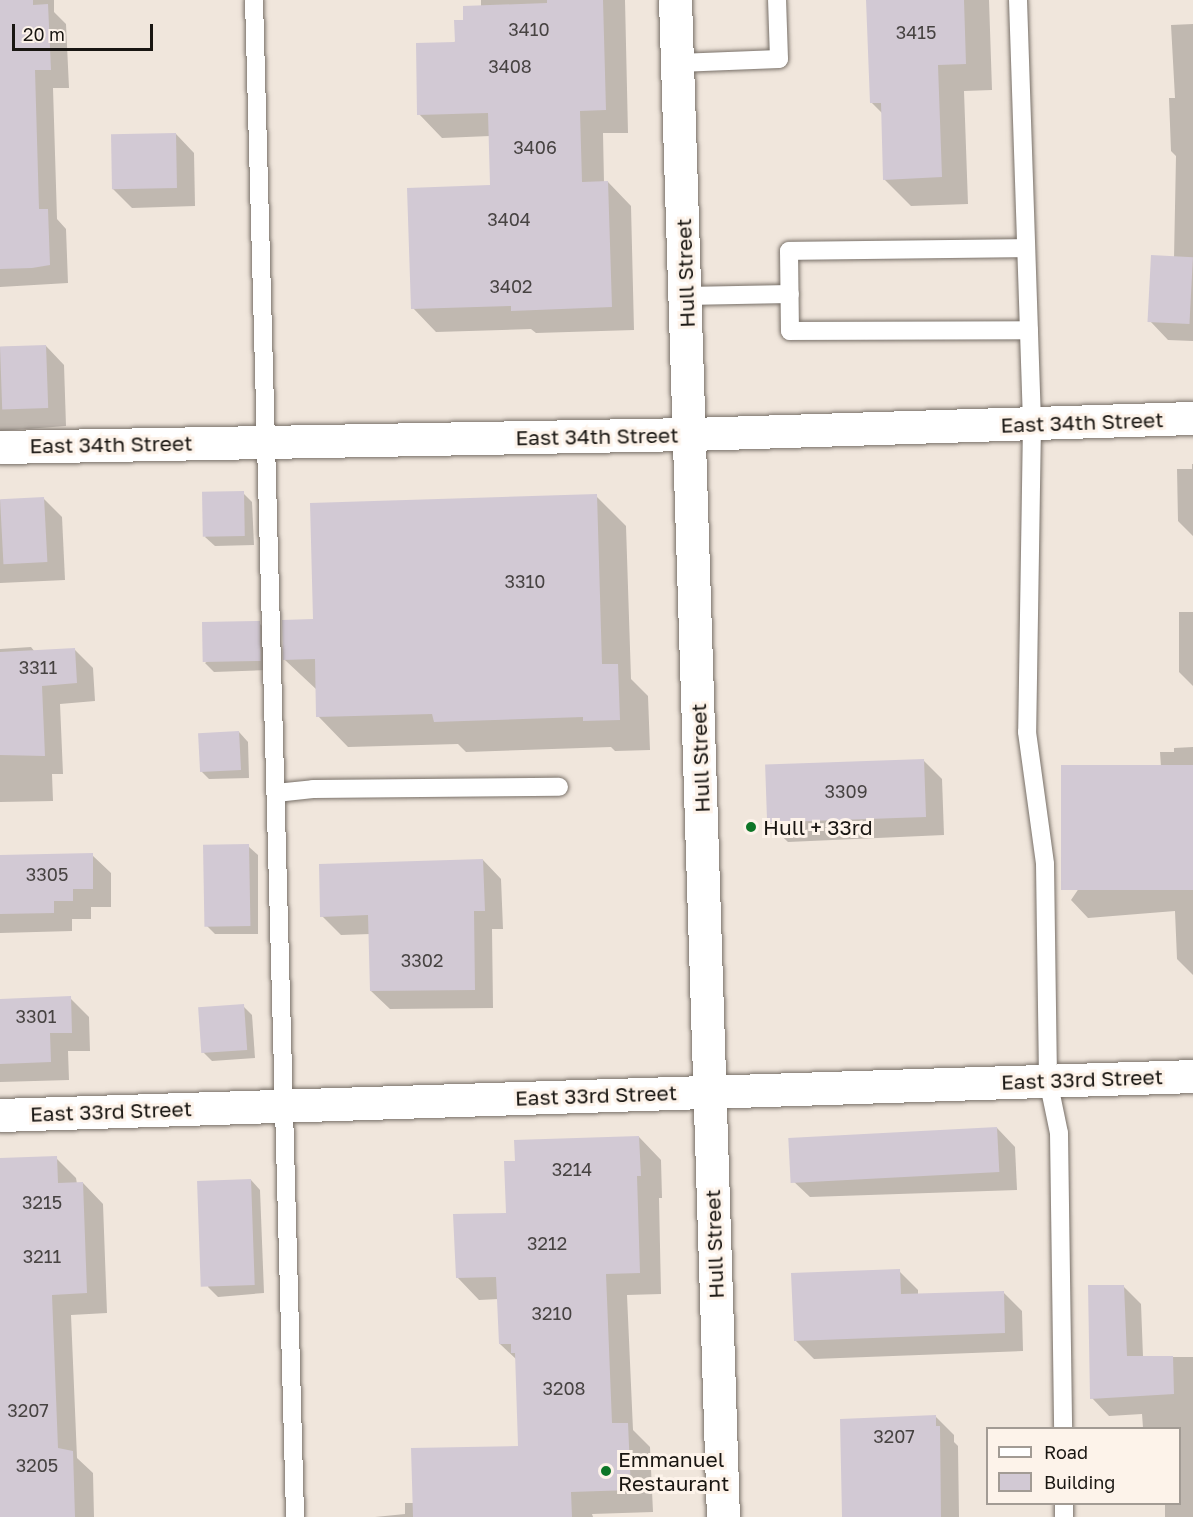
<!DOCTYPE html>
<html>
<head>
<meta charset="utf-8">
<style>
	body { margin:0 }
	#map { position:relative; width:1193px; height:1517px; overflow:hidden; background:#f0e6dc; font-family:"Golos Text",sans-serif }
	div>[style] { position:absolute }
	.shadow>* { inset:0; background:#0003 }
	.building>* { inset:0; background:#d2c9d4; transform-origin:0 0 }
	.roads { filter:drop-shadow(0 0 2px #776f67) drop-shadow(0 0 2px #776f67) }
	.lane>* { height:18px; margin:-9px; padding:0 9px; transform-origin:9px; border-radius:9px; background:#fff }
	.street>* { height:33px; margin:-16.5px; padding:0 16.5px; transform-origin:16.5px; border-radius:16.5px; background:#fff }
	.primary>* { height:33px; margin:-16.5px; padding:0 16.5px; transform-origin:16.5px; border-radius:16.5px; background:#fff }
	.dots>* { width:16px; height:16px; translate:-50% -50%; box-sizing:border-box; border:3px solid #fdf3ea; border-radius:50% }
	span { translate:-50% -50%; white-space:nowrap; text-align:center; line-height:1.15; -webkit-text-stroke:6px #fdf3ea; paint-order:stroke }
	.number-label { font-size:18px; color:#474342 }
	.number-label span { -webkit-text-stroke-width:0 }
	.street-label { font-size:21px; color:#191612 }
	.poi-label { font-size:21px; color:#191612 }
	.left { translate:0 -50%; text-align:left }
	.legend { position:absolute; left:986px; top:1427px; width:195px; height:78px; box-sizing:border-box; background:#fdf3ea; border:2px solid #a29b94; margin:0; padding:8px 10px; list-style:none; font-size:18px; color:#191612 }
	.legend li { display:flex; align-items:center; gap:12px; height:30px }
	.legend b { width:30px; border:2px solid #a29b94 }
	.scale { position:absolute; left:12px; top:24px; width:141px; height:27px; box-sizing:border-box; border:3px solid #191612; border-top:0; padding-left:8px; font-size:18px; line-height:21px; white-space:nowrap; color:#191612; -webkit-text-stroke:4px #fdf3ea; paint-order:stroke }
</style>
</head>
<body>
<div id="map">
	<div class="shadow">
		<div style="clip-path:polygon(0 0,54px 0,54px 12px,66px 24px,69px 88px,53px 88px,57px 219px,66px 229px,68px 283px,0 287px)"></div>
		<div style="clip-path:polygon(481px 0,625px 0,628px 133px,603px 133px,604px 183px,608px 182px,631px 206px,634px 330px,536px 333px,531px 329px,436px 332px,413px 308px,492px 186px,490px 136px,442px 138px,419px 114px,465px 21px,481px 7px)"></div>
		<div style="clip-path:polygon(868px 0,989px 0,992px 90px,964px 91px,968px 204px,911px 206px,884px 179px,882px 113px,871px 102px)"></div>
		<div style="clip-path:polygon(1193px 24px,1193px 341px,1168px 340px,1150px 321px,1174px 258px,1176px 156px,1171px 151px,1169px 98px,1175px 98px,1171px 25px)"></div>
		<div style="clip-path:polygon(176px 134px,194px 153px,195px 206px,132px 208px,113px 189px)"></div>
		<div style="clip-path:polygon(46px 346px,64px 365px,66px 426px,0 431px,0 347px)"></div>
		<div style="clip-path:polygon(1192px 464px,1193px 464px,1193px 536px,1178px 521px,1177px 469px,1192px 469px)"></div>
		<div style="clip-path:polygon(243px 493px,252px 502px,254px 545px,215px 546px,205px 537px)"></div>
		<div style="clip-path:polygon(596px 496px,626px 526px,631px 679px,648px 696px,650px 750px,615px 751px,611px 747px,466px 752px,458px 744px,348px 747px,318px 716px,317px 690px,285px 660px,315px 620px)"></div>
		<div style="clip-path:polygon(43px 498px,62px 517px,65px 580px,0 583px,0 500px)"></div>
		<div style="clip-path:polygon(1179px 612px,1193px 612px,1193px 686px,1179px 672px)"></div>
		<div style="clip-path:polygon(259px 623px,268px 632px,269px 670px,214px 672px,205px 663px)"></div>
		<div style="clip-path:polygon(31px 647px,35px 652px,75px 650px,93px 668px,95px 701px,60px 704px,63px 774px,52px 774px,53px 801px,0 802px,0 649px)"></div>
		<div style="clip-path:polygon(239px 732px,248px 742px,249px 778px,209px 779px,200px 770px)"></div>
		<div style="clip-path:polygon(1193px 747px,1193px 975px,1177px 959px,1175px 911px,1088px 918px,1071px 900px,1161px 767px,1160px 752px,1174px 752px,1174px 748px)"></div>
		<div style="clip-path:polygon(923px 760px,942px 779px,944px 835px,788px 842px,769px 824px)"></div>
		<div style="clip-path:polygon(248px 846px,258px 855px,258px 934px,215px 934px,206px 925px)"></div>
		<div style="clip-path:polygon(92px 855px,111px 873px,111px 907px,91px 907px,91px 919px,72px 919px,72px 931px,0 933px,0 857px)"></div>
		<div style="clip-path:polygon(483px 860px,501px 879px,503px 929px,492px 929px,493px 1008px,390px 1009px,371px 991px,370px 934px,341px 935px,322px 916px)"></div>
		<div style="clip-path:polygon(70px 998px,89px 1017px,90px 1051px,68px 1051px,69px 1080px,0 1082px,0 1000px)"></div>
		<div style="clip-path:polygon(243px 1006px,252px 1015px,255px 1058px,212px 1061px,203px 1052px)"></div>
		<div style="clip-path:polygon(997px 1128px,1015px 1147px,1017px 1190px,810px 1197px,791px 1179px)"></div>
		<div style="clip-path:polygon(639px 1137px,661px 1160px,662px 1198px,659px 1198px,661px 1294px,627px 1295px,633px 1430px,650px 1447px,653px 1512px,592px 1514px,593px 1517px,375px 1517px,405px 1514px,405px 1503px,414px 1503px,520px 1447px,517px 1360px,500px 1344px,499px 1299px,479px 1300px,457px 1277px,508px 1214px,517px 1162px)"></div>
		<div style="clip-path:polygon(56px 1158px,76px 1178px,77px 1184px,83px 1183px,103px 1204px,107px 1313px,71px 1315px,77px 1458px,93px 1473px,94px 1517px,0 1517px,0 1160px)"></div>
		<div style="clip-path:polygon(251px 1180px,260px 1190px,264px 1293px,218px 1297px,208px 1287px)"></div>
		<div style="clip-path:polygon(899px 1271px,918px 1290px,918px 1295px,1003px 1292px,1022px 1311px,1023px 1351px,814px 1359px,795px 1340px)"></div>
		<div style="clip-path:polygon(1123px 1286px,1141px 1304px,1143px 1357px,1193px 1357px,1193px 1517px,1165px 1517px,1165px 1504px,1180px 1504px,1180px 1428px,1143px 1428px,1142px 1414px,1109px 1416px,1092px 1398px)"></div>
		<div style="clip-path:polygon(936px 1417px,954px 1435px,954px 1442px,958px 1446px,959px 1517px,843px 1517px)"></div>
	</div>
	<div class="building">
		<div style="clip-path:polygon(0 0,33px 0,33px 5px,48px 4px,51px 70px,35px 70px,39px 209px,48px 209px,50px 265px,32px 268px,0 269px)"></div>
		<div style="clip-path:polygon(547px 0,603px 0,606px 110px,580px 111px,582px 182px,608px 181px,612px 307px,511px 311px,511px 306px,411px 309px,407px 188px,490px 185px,488px 113px,417px 115px,416px 43px,455px 42px,454px 20px,463px 20px,463px 6px,547px 3px)"></div>
		<div style="clip-path:polygon(866px 0,964px 0,966px 64px,938px 65px,942px 177px,883px 180px,881px 103px,870px 103px)"></div>
		<div style="left:176px;top:133px;width:55px;height:65px;rotate:89deg"></div>
		<div style="left:1151px;top:255px;width:42px;height:67px;rotate:3deg"></div>
		<div style="left:46px;top:345px;width:63px;height:46px;rotate:88deg"></div>
		<div style="left:244px;top:491px;width:45px;height:42px;rotate:89deg"></div>
		<div style="clip-path:polygon(597px 494px,602px 664px,618px 664px,620px 720px,583px 721px,583px 717px,434px 722px,432px 714px,316px 717px,315px 659px,283px 660px,282px 620px,313px 619px,310px 503px)"></div>
		<div style="left:44px;top:497px;width:65px;height:44px;rotate:87deg"></div>
		<div style="left:260px;top:621px;width:40px;height:58px;rotate:89deg"></div>
		<div style="clip-path:polygon(75px 648px,77px 683px,42px 686px,45px 756px,0 755px,0 652px)"></div>
		<div style="left:239px;top:731px;width:39px;height:41px;rotate:87deg"></div>
		<div style="left:924px;top:759px;width:58px;height:159px;rotate:88deg"></div>
		<div style="left:1193px;top:765px;width:125px;height:132px;rotate:90deg"></div>
		<div style="left:249px;top:844px;width:82px;height:46px;rotate:89deg"></div>
		<div style="clip-path:polygon(93px 853px,93px 889px,73px 889px,73px 901px,54px 901px,54px 913px,0 914px,0 855px)"></div>
		<div style="clip-path:polygon(483px 859px,485px 911px,474px 911px,475px 990px,370px 991px,368px 915px,320px 917px,319px 864px)"></div>
		<div style="clip-path:polygon(71px 996px,72px 1033px,50px 1033px,51px 1062px,0 1064px,0 999px)"></div>
		<div style="left:244px;top:1004px;width:46px;height:46px;rotate:86deg"></div>
		<div style="left:997px;top:1127px;width:45px;height:209px;rotate:87deg"></div>
		<div style="clip-path:polygon(639px 1136px,641px 1176px,637px 1176px,640px 1273px,606px 1274px,612px 1423px,628px 1423px,631px 1490px,571px 1492px,572px 1517px,413px 1517px,411px 1448px,518px 1446px,515px 1353px,511px 1353px,511px 1344px,499px 1344px,496px 1277px,456px 1278px,453px 1214px,506px 1213px,504px 1161px,515px 1161px,514px 1140px)"></div>
		<div style="clip-path:polygon(57px 1156px,58px 1183px,83px 1182px,87px 1293px,52px 1295px,58px 1448px,73px 1451px,75px 1517px,0 1517px,0 1158px)"></div>
		<div style="left:251px;top:1179px;width:106px;height:54px;rotate:88deg"></div>
		<div style="clip-path:polygon(900px 1269px,901px 1294px,1004px 1291px,1005px 1333px,794px 1341px,791px 1273px)"></div>
		<div style="clip-path:polygon(1088px 1285px,1124px 1285px,1127px 1356px,1173px 1356px,1174px 1394px,1090px 1399px)"></div>
		<div style="clip-path:polygon(936px 1415px,936px 1426px,940px 1426px,941px 1517px,842px 1517px,840px 1419px)"></div>
	</div>
	<div class="roads">
		<div class="lane">
			<div style="left:254px;top:0;width:1518px;rotate:88.45deg"></div>
			<div style="left:1018px;top:0;width:424px;rotate:88.1deg"></div>
			<div style="left:1032px;top:424px;width:308px;rotate:90.9deg"></div>
			<div style="left:1027px;top:732px;width:133px;rotate:82.2deg"></div>
			<div style="left:1045px;top:864px;width:216px;rotate:89.2deg"></div>
			<div style="left:1048px;top:1080px;width:54px;rotate:78.3deg"></div>
			<div style="left:1059px;top:1133px;width:295px;rotate:89.2deg"></div>
			<div style="left:678px;top:63px;width:101px;rotate:-2.3deg"></div>
			<div style="left:779px;top:59px;width:59px;rotate:-91.9deg"></div>
			<div style="left:1026px;top:248px;width:237px;rotate:179.3deg"></div>
			<div style="left:789px;top:251px;width:80px;rotate:89.3deg"></div>
			<div style="left:790px;top:331px;width:239px;rotate:-0.2deg"></div>
			<div style="left:685px;top:296px;width:105px;rotate:-1.1deg"></div>
			<div style="left:276px;top:793px;width:37px;rotate:-6deg"></div>
			<div style="left:313px;top:789px;width:246px;rotate:-0.5deg"></div>
			<div style="left:1064px;top:1504px;width:13px;rotate:90deg"></div>
		</div>
		<div class="street">
			<div style="left:0;top:447px;width:691px;rotate:-1.08deg"></div>
			<div style="left:691px;top:434px;width:502px;rotate:-1.83deg"></div>
			<div style="left:0;top:1115px;width:1194px;rotate:-1.87deg"></div>
		</div>
		<div class="primary">
			<div style="left:675px;top:0;width:1518px;rotate:88.19deg"></div>
		</div>
	</div>
	<div class="dots">
		<div style="left:751px;top:827px;background:#0d7527"></div>
		<div style="left:606px;top:1471px;background:#0d7527"></div>
	</div>
	<div class="number-label">
		<span style="left:529px;top:29px">3410</span>
		<span style="left:916px;top:32px">3415</span>
		<span style="left:510px;top:66px">3408</span>
		<span style="left:535px;top:147px">3406</span>
		<span style="left:509px;top:219px">3404</span>
		<span style="left:511px;top:286px">3402</span>
		<span style="left:525px;top:581px">3310</span>
		<span style="left:38px;top:667px">3311</span>
		<span style="left:846px;top:791px">3309</span>
		<span style="left:47px;top:874px">3305</span>
		<span style="left:422px;top:960px">3302</span>
		<span style="left:36px;top:1016px">3301</span>
		<span style="left:572px;top:1169px">3214</span>
		<span style="left:42px;top:1202px">3215</span>
		<span style="left:547px;top:1243px">3212</span>
		<span style="left:42px;top:1256px">3211</span>
		<span style="left:552px;top:1313px">3210</span>
		<span style="left:564px;top:1388px">3208</span>
		<span style="left:28px;top:1410px">3207</span>
		<span style="left:894px;top:1436px">3207</span>
		<span style="left:37px;top:1465px">3205</span>
	</div>
	<div class="street-label">
		<span style="left:685px;top:273px;rotate:-92deg">Hull Street</span>
		<span style="left:1082px;top:422px;rotate:-2deg">East 34th Street</span>
		<span style="left:597px;top:436px;rotate:-1deg">East 34th Street</span>
		<span style="left:111px;top:444px;rotate:-1deg">East 34th Street</span>
		<span style="left:700px;top:758px;rotate:-92deg">Hull Street</span>
		<span style="left:1082px;top:1079px;rotate:-2deg">East 33rd Street</span>
		<span style="left:596px;top:1095px;rotate:-2deg">East 33rd Street</span>
		<span style="left:111px;top:1111px;rotate:-2deg">East 33rd Street</span>
		<span style="left:714px;top:1244px;rotate:-92deg">Hull Street</span>
	</div>
	<div class="poi-label">
		<span class="left" style="left:763px;top:827px">Hull + 33rd</span>
		<span class="left" style="left:618px;top:1471px">Emmanuel<br>Restaurant</span>
	</div>
	<ul class="legend">
	<li><b style="height:8px;background:#fff"></b>Road</li>
	<li><b style="height:16px;background:#d2c9d4"></b>Building</li>
	</ul>
	<div class="scale">20 m</div>
</div>
</body>
</html>
